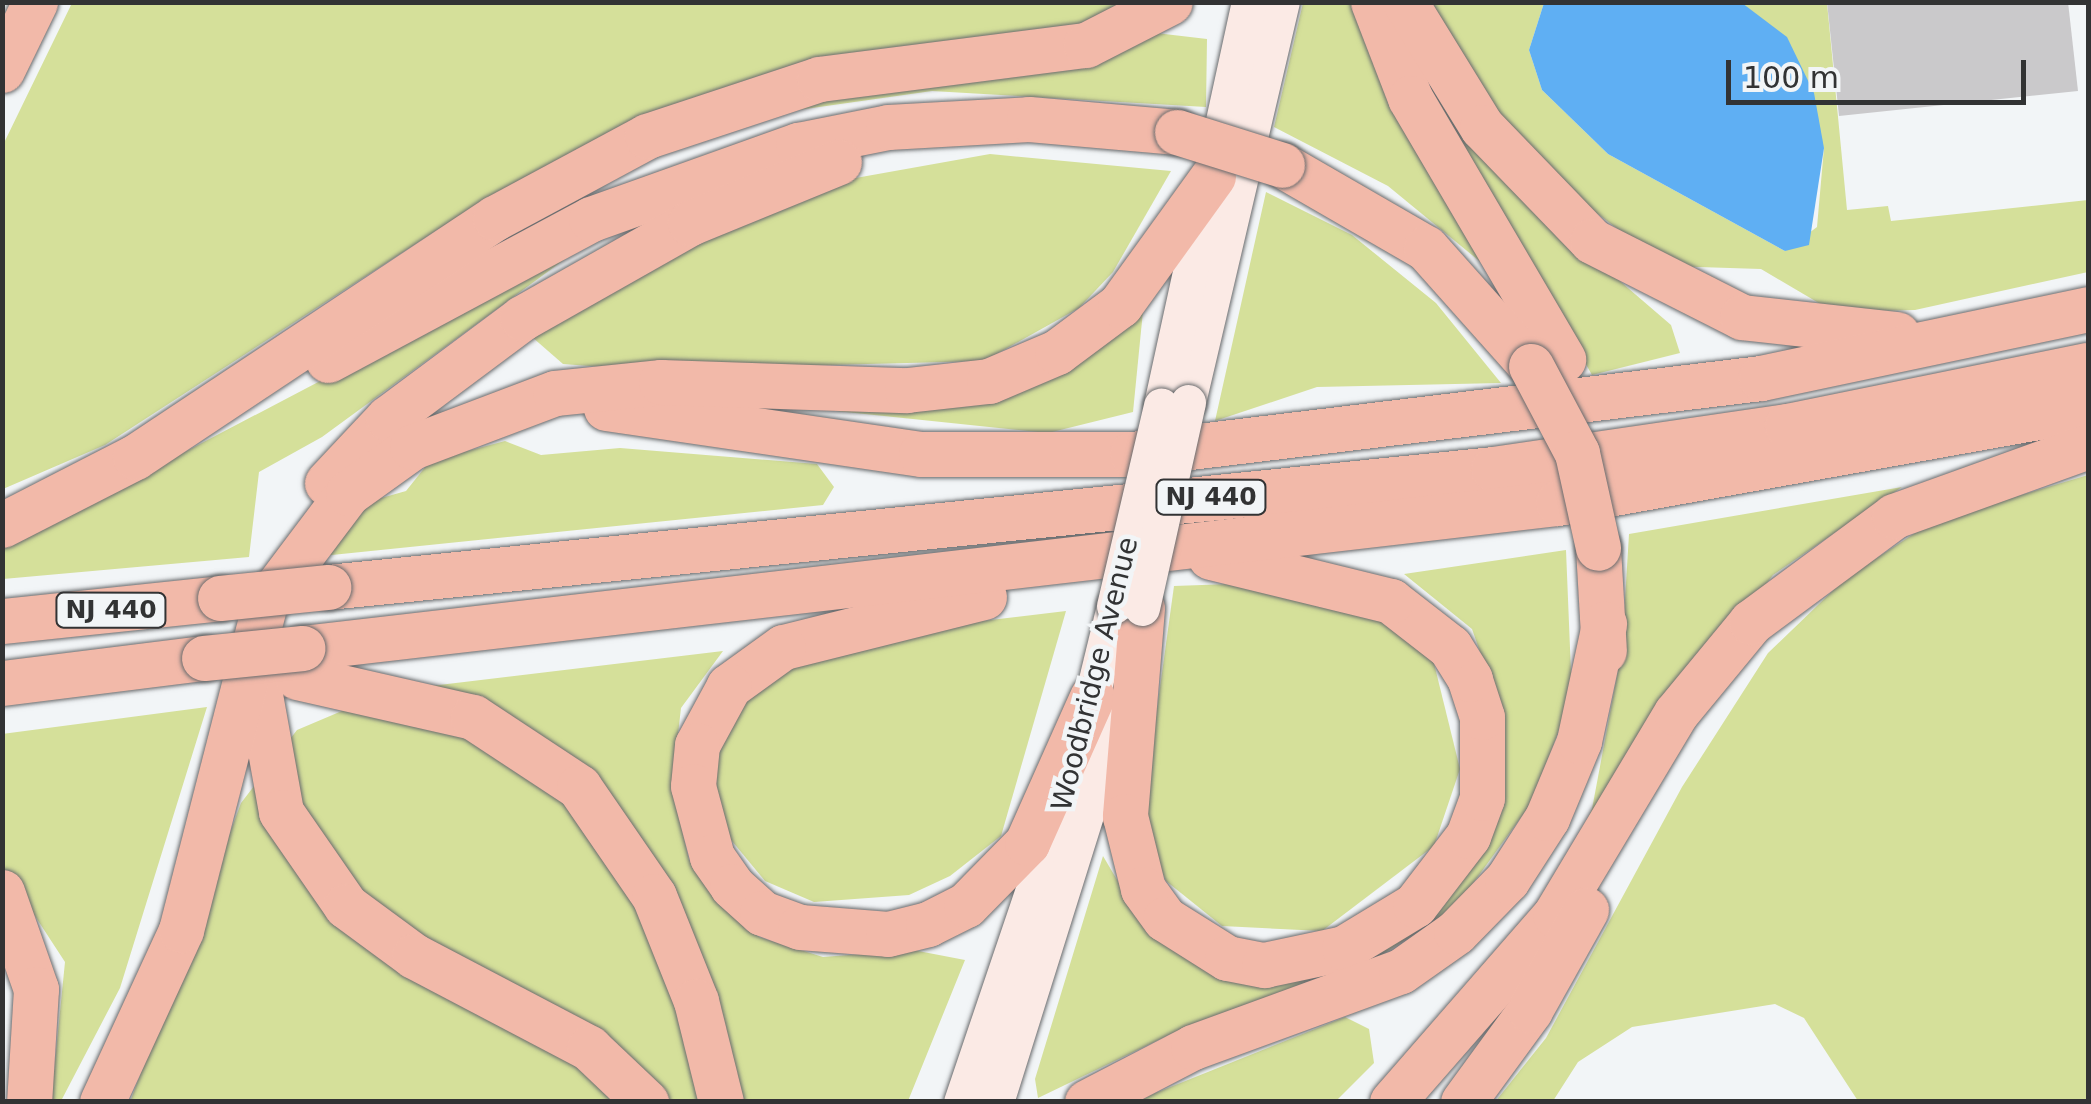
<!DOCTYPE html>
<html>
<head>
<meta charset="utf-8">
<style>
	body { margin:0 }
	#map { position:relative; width:2091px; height:1104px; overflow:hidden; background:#f2f5f7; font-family:"DejaVu Sans",sans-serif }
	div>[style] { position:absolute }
	.green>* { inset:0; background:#d5e09a }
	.water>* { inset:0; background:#5faff3 }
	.building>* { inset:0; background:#cac9cb }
	.roads { filter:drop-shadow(0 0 2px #696b6d) drop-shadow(0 0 2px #696b6d) }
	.secondary>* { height:35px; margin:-17.5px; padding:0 17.5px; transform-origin:17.5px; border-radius:17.5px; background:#fbeae5 }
	.motorway>* { height:45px; margin:-22.5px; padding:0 22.5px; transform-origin:22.5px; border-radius:22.5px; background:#f2b9a9 }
	.bridges { filter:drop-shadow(0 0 2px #696b6d) drop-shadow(0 0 2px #696b6d) }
	.secondary-bridge>* { height:35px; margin:-17.5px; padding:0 17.5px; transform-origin:17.5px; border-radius:17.5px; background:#fbeae5 }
	.motorway-bridge>* { height:45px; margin:-22.5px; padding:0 22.5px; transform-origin:22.5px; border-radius:22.5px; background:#f2b9a9 }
	span { translate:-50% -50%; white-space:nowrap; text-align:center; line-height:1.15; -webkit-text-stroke:9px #f2f5f7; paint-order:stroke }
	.shield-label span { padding:2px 8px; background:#f2f5f7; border:2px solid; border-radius:8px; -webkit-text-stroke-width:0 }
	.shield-label { font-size:25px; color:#323334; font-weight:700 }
	.street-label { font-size:28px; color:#323334 }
	.frame { position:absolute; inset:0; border:5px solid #323334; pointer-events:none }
	.scale { position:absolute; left:1726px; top:60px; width:300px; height:45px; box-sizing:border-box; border:5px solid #323334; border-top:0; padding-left:12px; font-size:30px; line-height:35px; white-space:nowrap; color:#323334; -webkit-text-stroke:8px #f2f5f7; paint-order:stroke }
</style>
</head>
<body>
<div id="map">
	<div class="green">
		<div style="clip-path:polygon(178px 2px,1145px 3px,1127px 17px,930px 47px,465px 212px,105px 445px,3px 489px,2px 147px,72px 3px)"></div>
		<div style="clip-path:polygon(1303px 3px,1360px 3px,1489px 269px,1388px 186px,1274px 127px)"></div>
		<div style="clip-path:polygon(1426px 3px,1544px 3px,1529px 50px,1542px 90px,1608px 154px,1785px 251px,1817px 227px,1824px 148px,1742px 3px,1827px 3px,1847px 210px,1888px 206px,1891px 221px,2088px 200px,2088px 272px,1915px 310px,1834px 312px,1761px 269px,1667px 266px,1534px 166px)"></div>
		<div style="clip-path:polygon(1156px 33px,1207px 39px,1206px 107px,932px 91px,798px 110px,826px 86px)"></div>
		<div style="clip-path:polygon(1412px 56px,1507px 184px,1671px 325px,1680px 353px,1592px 375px)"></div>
		<div style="clip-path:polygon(990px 154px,1171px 171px,1113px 272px,1079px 308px,984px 361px,641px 370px,563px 364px,524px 330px,794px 189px)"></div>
		<div style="clip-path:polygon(1266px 192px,1352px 235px,1436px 303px,1501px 383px,1317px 387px,1215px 421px)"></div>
		<div style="clip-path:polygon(598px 235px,322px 437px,259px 472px,249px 557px,3px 579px,2px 548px)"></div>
		<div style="clip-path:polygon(1143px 311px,1133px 412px,1048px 433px,817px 409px)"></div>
		<div style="clip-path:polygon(505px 441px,541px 455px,620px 448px,817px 464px,834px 487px,823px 505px,322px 556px,353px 506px,406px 491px,430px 461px)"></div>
		<div style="clip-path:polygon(2088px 475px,2088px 1101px,1858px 1101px,1804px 1018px,1775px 1004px,1632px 1027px,1578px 1062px,1553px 1101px,1495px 1102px,1546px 1038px,1682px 787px,1768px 653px,1846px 578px,1932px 522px)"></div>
		<div style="clip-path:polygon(1902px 487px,1773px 575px,1663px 717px,1562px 876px,1592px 809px,1622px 649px,1629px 534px)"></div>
		<div style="clip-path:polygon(1566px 550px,1572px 697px,1530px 805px,1455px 908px,1372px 961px,1175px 1032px,1038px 1098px,1035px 1079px,1103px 856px,1149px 934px,1209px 966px,1430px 908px,1499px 706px,1472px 629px,1404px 574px)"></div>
		<div style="clip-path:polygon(1289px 582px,1428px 639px,1460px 769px,1434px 846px,1322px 931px,1222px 926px,1166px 881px,1141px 825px,1174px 586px)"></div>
		<div style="clip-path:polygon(1066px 611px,1001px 836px,950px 876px,909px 895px,814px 902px,765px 881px,727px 835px,709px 790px,718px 736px,766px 678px,855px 636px)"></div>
		<div style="clip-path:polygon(723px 651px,681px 708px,672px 786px,689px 860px,759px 937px,823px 957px,913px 950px,965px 960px,908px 1101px,130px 1102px,241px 803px,297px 730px,389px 691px)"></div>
		<div style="clip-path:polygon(207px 707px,120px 988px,61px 1101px,51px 1101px,65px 962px,3px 867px,2px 734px)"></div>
		<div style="clip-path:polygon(1345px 1017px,1369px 1029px,1374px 1063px,1336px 1101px,1133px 1102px)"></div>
	</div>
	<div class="water">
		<div style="clip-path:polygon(1544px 3px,1742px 3px,1787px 37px,1814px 93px,1824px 148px,1809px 245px,1785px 251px,1608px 154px,1542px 90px,1529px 50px)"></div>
	</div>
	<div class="building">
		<div style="clip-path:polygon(1827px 2px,2068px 2px,2078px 91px,1839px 116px)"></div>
	</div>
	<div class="roads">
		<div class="secondary">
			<div style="left:1188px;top:402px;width:411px;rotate:-76.8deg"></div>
			<div style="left:1161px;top:405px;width:412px;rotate:-77.7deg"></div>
			<div style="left:1086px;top:721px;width:118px;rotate:-76.3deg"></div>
			<div style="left:961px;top:1102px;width:324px;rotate:-71.3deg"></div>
			<div style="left:996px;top:1102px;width:409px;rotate:-72.6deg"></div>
		</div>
		<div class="motorway">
			<div style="left:1373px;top:2px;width:103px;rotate:68.9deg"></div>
			<div style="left:1410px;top:98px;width:303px;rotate:59.6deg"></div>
			<div style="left:1405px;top:2px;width:147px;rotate:58.4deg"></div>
			<div style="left:1482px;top:127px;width:158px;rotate:46deg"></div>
			<div style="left:1592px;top:241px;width:168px;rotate:26.9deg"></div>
			<div style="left:1742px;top:317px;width:156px;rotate:6.3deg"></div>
			<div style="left:2px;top:70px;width:76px;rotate:-64.1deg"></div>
			<div style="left:1282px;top:165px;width:166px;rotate:30deg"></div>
			<div style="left:1426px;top:248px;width:158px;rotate:48.3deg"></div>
			<div style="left:328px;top:360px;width:298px;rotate:-28.2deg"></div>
			<div style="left:591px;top:219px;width:220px;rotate:-19.7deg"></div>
			<div style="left:798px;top:145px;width:92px;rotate:-11.3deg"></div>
			<div style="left:888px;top:127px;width:141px;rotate:-3.2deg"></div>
			<div style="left:1029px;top:119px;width:149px;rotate:5deg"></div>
			<div style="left:606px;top:408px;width:318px;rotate:8.3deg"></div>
			<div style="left:921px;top:454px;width:211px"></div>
			<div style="left:1132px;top:454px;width:634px;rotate:-6.89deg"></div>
			<div style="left:1761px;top:378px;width:334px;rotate:-11.9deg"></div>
			<div style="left:327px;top:483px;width:89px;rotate:-46.8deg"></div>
			<div style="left:388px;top:418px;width:167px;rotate:-36.7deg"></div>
			<div style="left:522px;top:318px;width:193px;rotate:-29.5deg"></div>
			<div style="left:690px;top:223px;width:161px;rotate:-22.3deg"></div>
			<div style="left:2px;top:525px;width:149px;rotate:-27.1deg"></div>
			<div style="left:135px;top:457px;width:432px;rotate:-33.6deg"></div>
			<div style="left:495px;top:218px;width:173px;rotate:-28.3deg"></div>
			<div style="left:647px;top:136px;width:181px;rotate:-18.3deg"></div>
			<div style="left:819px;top:79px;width:269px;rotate:-7.3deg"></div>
			<div style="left:1086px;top:45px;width:94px;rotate:-27.1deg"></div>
			<div style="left:1598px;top:548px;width:103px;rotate:86.7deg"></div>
			<div style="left:328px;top:587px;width:1171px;rotate:-5.78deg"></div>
			<div style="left:1493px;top:469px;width:297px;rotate:-8.3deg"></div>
			<div style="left:1787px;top:426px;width:307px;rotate:-11.5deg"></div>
			<div style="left:984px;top:597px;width:207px;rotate:166deg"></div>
			<div style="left:783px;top:647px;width:67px;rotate:144.2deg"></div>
			<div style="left:729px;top:686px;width:67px;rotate:118.5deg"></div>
			<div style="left:697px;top:745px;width:41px;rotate:95.6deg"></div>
			<div style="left:693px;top:786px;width:73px;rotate:75deg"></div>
			<div style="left:712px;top:857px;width:35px;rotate:55deg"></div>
			<div style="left:732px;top:886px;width:40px;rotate:42deg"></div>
			<div style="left:762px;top:913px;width:40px;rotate:20.2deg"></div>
			<div style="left:800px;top:927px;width:88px;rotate:4.5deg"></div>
			<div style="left:888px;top:934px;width:41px;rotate:-14deg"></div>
			<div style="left:928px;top:924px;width:42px;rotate:-26.6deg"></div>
			<div style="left:966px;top:905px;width:87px;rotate:-45.5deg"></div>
			<div style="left:1027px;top:843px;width:160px;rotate:-66deg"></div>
			<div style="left:1142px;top:608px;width:209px;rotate:94.7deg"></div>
			<div style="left:1125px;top:816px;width:75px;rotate:76.1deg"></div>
			<div style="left:1143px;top:889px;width:37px;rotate:54deg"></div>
			<div style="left:1165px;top:919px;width:73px;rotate:32.2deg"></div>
			<div style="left:1227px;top:958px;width:38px;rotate:11deg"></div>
			<div style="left:1264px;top:965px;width:82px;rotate:-12deg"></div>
			<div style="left:1344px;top:948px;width:83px;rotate:-31.2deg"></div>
			<div style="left:1415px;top:905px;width:87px;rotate:-52.5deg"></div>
			<div style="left:1468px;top:836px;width:40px;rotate:-69.8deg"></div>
			<div style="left:1482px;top:798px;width:81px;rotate:-90deg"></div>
			<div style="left:1482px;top:717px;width:40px;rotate:-108deg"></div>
			<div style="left:1470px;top:679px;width:38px;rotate:-122deg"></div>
			<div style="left:1450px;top:647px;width:75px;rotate:-142.1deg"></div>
			<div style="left:1391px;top:601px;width:186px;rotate:-166.3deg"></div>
			<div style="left:2px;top:621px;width:219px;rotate:-6deg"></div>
			<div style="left:302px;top:648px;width:1264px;rotate:-6.59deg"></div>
			<div style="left:1558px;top:503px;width:538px;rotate:-10.16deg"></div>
			<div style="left:255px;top:667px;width:147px;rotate:79.8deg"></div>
			<div style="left:281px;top:812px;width:114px;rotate:55.3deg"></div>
			<div style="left:346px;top:906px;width:84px;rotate:36.3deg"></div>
			<div style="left:414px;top:956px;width:198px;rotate:27.7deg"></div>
			<div style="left:589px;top:1048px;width:79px;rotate:43.5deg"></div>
			<div style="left:297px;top:677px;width:180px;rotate:12.8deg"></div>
			<div style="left:473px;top:717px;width:127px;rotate:33.4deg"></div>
			<div style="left:579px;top:787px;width:132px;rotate:55.5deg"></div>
			<div style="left:654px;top:896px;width:113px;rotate:68.2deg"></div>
			<div style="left:696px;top:1001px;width:104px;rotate:76.1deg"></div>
			<div style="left:2px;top:683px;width:204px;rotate:-7.1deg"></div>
			<div style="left:2px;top:892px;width:103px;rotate:70.7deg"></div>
			<div style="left:36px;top:989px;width:113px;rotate:93.5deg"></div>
			<div style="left:102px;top:1102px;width:189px;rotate:-65.3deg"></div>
			<div style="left:181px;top:930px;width:338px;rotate:-75.6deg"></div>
			<div style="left:265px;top:603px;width:138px;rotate:-53deg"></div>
			<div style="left:348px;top:493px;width:79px;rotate:-35.7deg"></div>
			<div style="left:412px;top:447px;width:153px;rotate:-20.7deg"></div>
			<div style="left:555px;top:393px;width:107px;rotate:-5.9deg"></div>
			<div style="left:661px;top:382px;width:246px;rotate:1.9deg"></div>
			<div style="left:907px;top:390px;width:82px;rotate:-6.3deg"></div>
			<div style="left:989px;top:381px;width:74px;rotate:-23.1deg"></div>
			<div style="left:1057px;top:352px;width:79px;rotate:-36.7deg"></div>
			<div style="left:1120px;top:305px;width:159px;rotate:-54.2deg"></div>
			<div style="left:1087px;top:1102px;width:119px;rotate:-27.4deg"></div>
			<div style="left:1193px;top:1047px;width:221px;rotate:-20.1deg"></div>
			<div style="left:1401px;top:971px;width:67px;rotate:-35.3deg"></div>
			<div style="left:1456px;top:932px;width:73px;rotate:-45.6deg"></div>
			<div style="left:1507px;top:880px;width:74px;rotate:-57.2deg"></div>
			<div style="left:1547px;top:818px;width:83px;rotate:-67.4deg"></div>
			<div style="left:1579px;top:741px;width:120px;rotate:-77.9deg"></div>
			<div style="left:1392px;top:1102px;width:248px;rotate:-48.9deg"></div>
			<div style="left:1555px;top:915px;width:235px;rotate:-59.1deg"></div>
			<div style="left:1676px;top:713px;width:118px;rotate:-50.5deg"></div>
			<div style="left:1751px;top:622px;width:178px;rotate:-36.5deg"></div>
			<div style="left:1894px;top:516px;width:206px;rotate:-19.8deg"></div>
			<div style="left:1463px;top:1102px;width:114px;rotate:-53.9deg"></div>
			<div style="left:1530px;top:1010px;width:115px;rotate:-60.8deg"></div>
		</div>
	</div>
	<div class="bridges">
		<div class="secondary-bridge">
			<div style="left:1114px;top:606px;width:206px;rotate:-76.8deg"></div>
			<div style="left:1142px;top:608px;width:211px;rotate:-77.4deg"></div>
		</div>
		<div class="motorway-bridge">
			<div style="left:1177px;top:132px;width:110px;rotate:17.4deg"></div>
			<div style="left:1531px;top:366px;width:98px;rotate:62.1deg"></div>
			<div style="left:1577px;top:453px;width:97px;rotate:77.5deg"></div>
			<div style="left:220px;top:598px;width:109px;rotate:-5.8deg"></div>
			<div style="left:204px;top:658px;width:99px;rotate:-5.8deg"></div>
		</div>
	</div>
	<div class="shield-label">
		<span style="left:1211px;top:497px">NJ 440</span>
		<span style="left:111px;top:610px">NJ 440</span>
	</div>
	<div class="street-label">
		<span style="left:1095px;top:674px;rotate:-76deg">Woodbridge Avenue</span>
	</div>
	<div class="frame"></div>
	<div class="scale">100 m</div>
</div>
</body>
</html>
